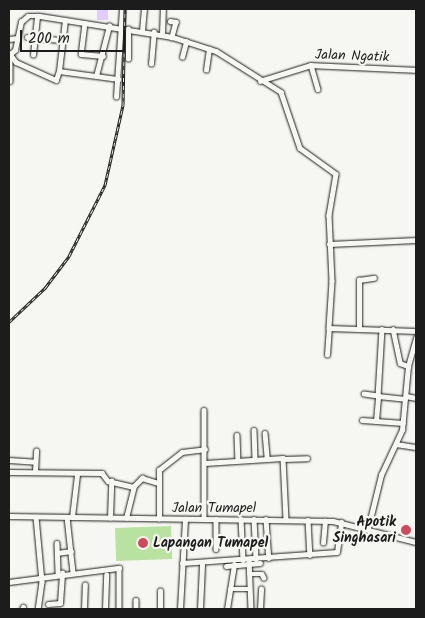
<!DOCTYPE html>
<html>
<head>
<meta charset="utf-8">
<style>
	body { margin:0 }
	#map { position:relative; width:425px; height:618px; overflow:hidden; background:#f6f6f2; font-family:Kalam,sans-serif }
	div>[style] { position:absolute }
	.green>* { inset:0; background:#b7e29f; transform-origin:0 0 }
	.building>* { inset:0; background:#e0ccfe; transform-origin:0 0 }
	.roads { filter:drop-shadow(0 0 1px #1c1c1c) drop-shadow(0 0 1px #1c1c1c) }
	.minor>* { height:4.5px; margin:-2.25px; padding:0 2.25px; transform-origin:2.25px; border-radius:2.25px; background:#f6f6f2 }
	.rail>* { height:3px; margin-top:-1.5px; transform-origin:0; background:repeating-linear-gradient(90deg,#f6f6f2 0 4px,#1c1c1c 0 8px); box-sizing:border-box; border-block:1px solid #1c1c1c }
	.dots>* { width:14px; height:14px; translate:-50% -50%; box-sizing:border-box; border:2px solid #f6f6f2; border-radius:50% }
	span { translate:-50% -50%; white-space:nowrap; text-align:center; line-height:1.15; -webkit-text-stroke:4.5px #f6f6f2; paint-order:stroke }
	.street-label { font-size:14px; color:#1c1c1c }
	.poi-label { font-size:14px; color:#1c1c1c; font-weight:700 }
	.right { translate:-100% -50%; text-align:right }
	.left { translate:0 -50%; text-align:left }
	.frame { position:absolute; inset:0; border:10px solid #1c1c1c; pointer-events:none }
	.scale { position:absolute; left:20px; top:30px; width:105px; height:22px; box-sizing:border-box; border:2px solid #1c1c1c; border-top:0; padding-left:6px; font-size:15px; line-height:18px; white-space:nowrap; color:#1c1c1c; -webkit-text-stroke:4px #f6f6f2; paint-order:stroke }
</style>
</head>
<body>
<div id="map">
	<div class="green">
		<div style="left:171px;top:526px;width:33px;height:56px;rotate:88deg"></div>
	</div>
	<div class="building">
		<div style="left:97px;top:9px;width:11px;height:11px"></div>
	</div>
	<div class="roads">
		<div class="minor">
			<div style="left:170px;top:21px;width:6px;rotate:9deg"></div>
			<div style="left:176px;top:22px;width:16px;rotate:105deg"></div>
			<div style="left:85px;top:23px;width:31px;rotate:97deg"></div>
			<div style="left:81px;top:54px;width:22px;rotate:5deg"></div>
			<div style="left:142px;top:31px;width:22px;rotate:-85deg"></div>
			<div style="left:162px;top:34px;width:25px;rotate:-88deg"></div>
			<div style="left:27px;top:37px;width:36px;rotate:5deg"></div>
			<div style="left:9px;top:39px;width:8px;rotate:-7deg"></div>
			<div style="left:10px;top:54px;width:10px;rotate:53deg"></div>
			<div style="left:16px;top:62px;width:44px;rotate:24.2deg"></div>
			<div style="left:56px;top:80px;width:9px;rotate:-72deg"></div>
			<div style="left:59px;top:71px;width:60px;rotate:7.7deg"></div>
			<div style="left:9px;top:55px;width:8px;rotate:-40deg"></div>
			<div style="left:15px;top:50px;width:29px;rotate:-78deg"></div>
			<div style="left:21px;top:22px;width:9px;rotate:-41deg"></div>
			<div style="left:28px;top:16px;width:12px"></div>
			<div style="left:40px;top:16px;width:134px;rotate:9deg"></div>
			<div style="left:172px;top:37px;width:46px;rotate:17.7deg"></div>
			<div style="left:216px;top:51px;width:77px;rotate:32.2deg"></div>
			<div style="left:281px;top:92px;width:59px;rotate:71.3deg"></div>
			<div style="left:300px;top:148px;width:44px;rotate:35.8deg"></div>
			<div style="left:336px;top:174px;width:42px;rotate:99.7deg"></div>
			<div style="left:329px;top:215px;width:66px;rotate:87.4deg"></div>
			<div style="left:332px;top:281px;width:47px;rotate:93.7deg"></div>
			<div style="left:329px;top:328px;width:87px;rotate:2deg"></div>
			<div style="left:33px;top:55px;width:39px;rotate:-84deg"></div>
			<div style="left:10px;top:56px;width:25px;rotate:90deg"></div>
			<div style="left:182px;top:57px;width:16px;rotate:-75deg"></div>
			<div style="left:128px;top:59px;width:30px;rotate:-90deg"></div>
			<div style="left:151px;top:64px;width:32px;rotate:-85deg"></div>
			<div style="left:311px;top:65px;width:25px;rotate:74deg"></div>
			<div style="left:206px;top:70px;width:21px;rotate:-82deg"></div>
			<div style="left:59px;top:71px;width:51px;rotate:-83.3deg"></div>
			<div style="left:96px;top:76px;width:52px;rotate:-75.4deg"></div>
			<div style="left:260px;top:81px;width:53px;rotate:-17.4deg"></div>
			<div style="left:311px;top:65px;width:105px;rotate:2.7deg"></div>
			<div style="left:116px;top:97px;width:88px;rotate:-86.1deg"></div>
			<div style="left:329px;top:244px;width:87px;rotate:-2.6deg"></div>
			<div style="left:359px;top:328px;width:48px;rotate:-90deg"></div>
			<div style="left:359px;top:280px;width:15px;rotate:-8deg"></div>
			<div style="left:382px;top:329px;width:67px;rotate:93.4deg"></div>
			<div style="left:378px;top:396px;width:27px;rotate:6deg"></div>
			<div style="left:393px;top:329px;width:35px;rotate:78deg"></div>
			<div style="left:400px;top:363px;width:9px;rotate:21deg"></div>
			<div style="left:327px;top:355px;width:27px;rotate:-86deg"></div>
			<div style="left:406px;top:396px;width:10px;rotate:11deg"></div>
			<div style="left:204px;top:410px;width:109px;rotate:90deg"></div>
			<div style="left:362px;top:420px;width:14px;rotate:4deg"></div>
			<div style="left:376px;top:421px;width:25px;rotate:-85deg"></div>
			<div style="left:378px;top:396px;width:14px;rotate:-172deg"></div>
			<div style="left:376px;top:421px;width:27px;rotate:4deg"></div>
			<div style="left:254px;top:430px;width:28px;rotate:88deg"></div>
			<div style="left:265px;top:433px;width:25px;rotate:85deg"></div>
			<div style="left:237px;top:435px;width:24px;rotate:88deg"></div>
			<div style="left:396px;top:444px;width:19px;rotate:9deg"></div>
			<div style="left:284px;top:459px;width:23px;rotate:-2deg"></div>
			<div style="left:9px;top:460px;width:26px;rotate:4deg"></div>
			<div style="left:205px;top:463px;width:78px;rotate:-3.7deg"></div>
			<div style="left:283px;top:458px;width:61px;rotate:87.2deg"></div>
			<div style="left:9px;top:472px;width:93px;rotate:0.6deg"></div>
			<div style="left:102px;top:473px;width:10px;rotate:53deg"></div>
			<div style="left:108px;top:481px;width:26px;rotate:13deg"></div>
			<div style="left:133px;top:487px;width:13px;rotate:-45deg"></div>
			<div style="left:142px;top:478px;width:17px;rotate:17deg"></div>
			<div style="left:35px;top:472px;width:21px;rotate:-87deg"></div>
			<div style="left:9px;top:516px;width:324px;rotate:0.9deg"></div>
			<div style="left:333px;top:521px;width:86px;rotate:14.2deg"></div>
			<div style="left:36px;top:517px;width:65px;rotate:84.7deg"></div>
			<div style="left:42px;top:582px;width:27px;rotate:98deg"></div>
			<div style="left:67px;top:517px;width:55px;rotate:83.8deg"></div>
			<div style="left:72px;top:517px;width:42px;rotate:-83.2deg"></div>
			<div style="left:110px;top:518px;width:37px;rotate:-88deg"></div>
			<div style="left:126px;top:518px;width:32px;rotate:-76deg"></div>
			<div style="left:159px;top:519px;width:49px;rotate:-90deg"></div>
			<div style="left:159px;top:470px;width:29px;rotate:-38deg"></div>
			<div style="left:182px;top:452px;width:23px;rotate:-7deg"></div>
			<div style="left:216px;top:519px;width:30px;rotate:90deg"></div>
			<div style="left:241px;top:519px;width:41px;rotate:87.2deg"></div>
			<div style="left:254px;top:519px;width:40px;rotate:87.1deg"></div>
			<div style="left:266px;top:519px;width:39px;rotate:86deg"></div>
			<div style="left:308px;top:520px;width:35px;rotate:87deg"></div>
			<div style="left:368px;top:528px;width:55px;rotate:-76.2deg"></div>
			<div style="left:381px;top:475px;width:50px;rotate:-65deg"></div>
			<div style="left:402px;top:430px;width:64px;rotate:-84.6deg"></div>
			<div style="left:408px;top:366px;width:29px;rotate:-74deg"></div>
			<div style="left:57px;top:543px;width:30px;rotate:88deg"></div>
			<div style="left:323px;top:543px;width:22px;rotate:-85deg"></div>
			<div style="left:57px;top:553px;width:14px;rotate:-8deg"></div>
			<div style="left:249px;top:559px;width:50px;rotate:87.7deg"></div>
			<div style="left:182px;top:563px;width:155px;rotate:-4.1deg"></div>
			<div style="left:337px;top:552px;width:30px;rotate:-82deg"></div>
			<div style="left:226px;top:566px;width:34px;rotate:-5deg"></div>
			<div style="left:249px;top:574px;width:13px"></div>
			<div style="left:262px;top:574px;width:4px;rotate:63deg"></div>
			<div style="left:9px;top:582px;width:111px;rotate:-7.3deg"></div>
			<div style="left:119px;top:568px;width:41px;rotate:90deg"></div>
			<div style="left:230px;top:589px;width:20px"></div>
			<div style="left:136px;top:600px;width:9px;rotate:90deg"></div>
			<div style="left:48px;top:604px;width:12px;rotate:-5deg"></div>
			<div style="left:60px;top:603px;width:30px;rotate:-86deg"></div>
			<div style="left:22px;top:609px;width:2px;rotate:-63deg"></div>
			<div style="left:84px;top:609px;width:24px;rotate:-88deg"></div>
			<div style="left:105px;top:609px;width:34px;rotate:-88deg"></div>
			<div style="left:160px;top:609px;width:18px;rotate:-90deg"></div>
			<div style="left:180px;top:609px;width:90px;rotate:-86.8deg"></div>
			<div style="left:200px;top:609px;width:44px;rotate:-87.4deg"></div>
			<div style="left:227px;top:609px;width:45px;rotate:-81deg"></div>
			<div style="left:260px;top:609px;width:20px;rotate:-87deg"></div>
		</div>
	</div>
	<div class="rail">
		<div style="left:9px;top:322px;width:50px;rotate:-43.4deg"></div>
		<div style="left:45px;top:288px;width:40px;rotate:-53deg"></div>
		<div style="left:69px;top:256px;width:80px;rotate:-63.1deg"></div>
		<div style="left:105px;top:185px;width:82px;rotate:-77.3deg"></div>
		<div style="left:123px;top:105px;width:96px;rotate:-88.8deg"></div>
	</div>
	<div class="dots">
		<div style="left:406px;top:530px;background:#d1495b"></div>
		<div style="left:143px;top:543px;background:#d1495b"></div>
	</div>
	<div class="street-label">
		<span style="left:352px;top:56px;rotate:2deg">Jalan Ngatik</span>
		<span style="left:214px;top:508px">Jalan Tumapel</span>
	</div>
	<div class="poi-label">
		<span class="right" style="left:396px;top:530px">Apotik<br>Singhasari</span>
		<span class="left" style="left:153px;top:543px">Lapangan Tumapel</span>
	</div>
	<div class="frame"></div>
	<div class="scale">200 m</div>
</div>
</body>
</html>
